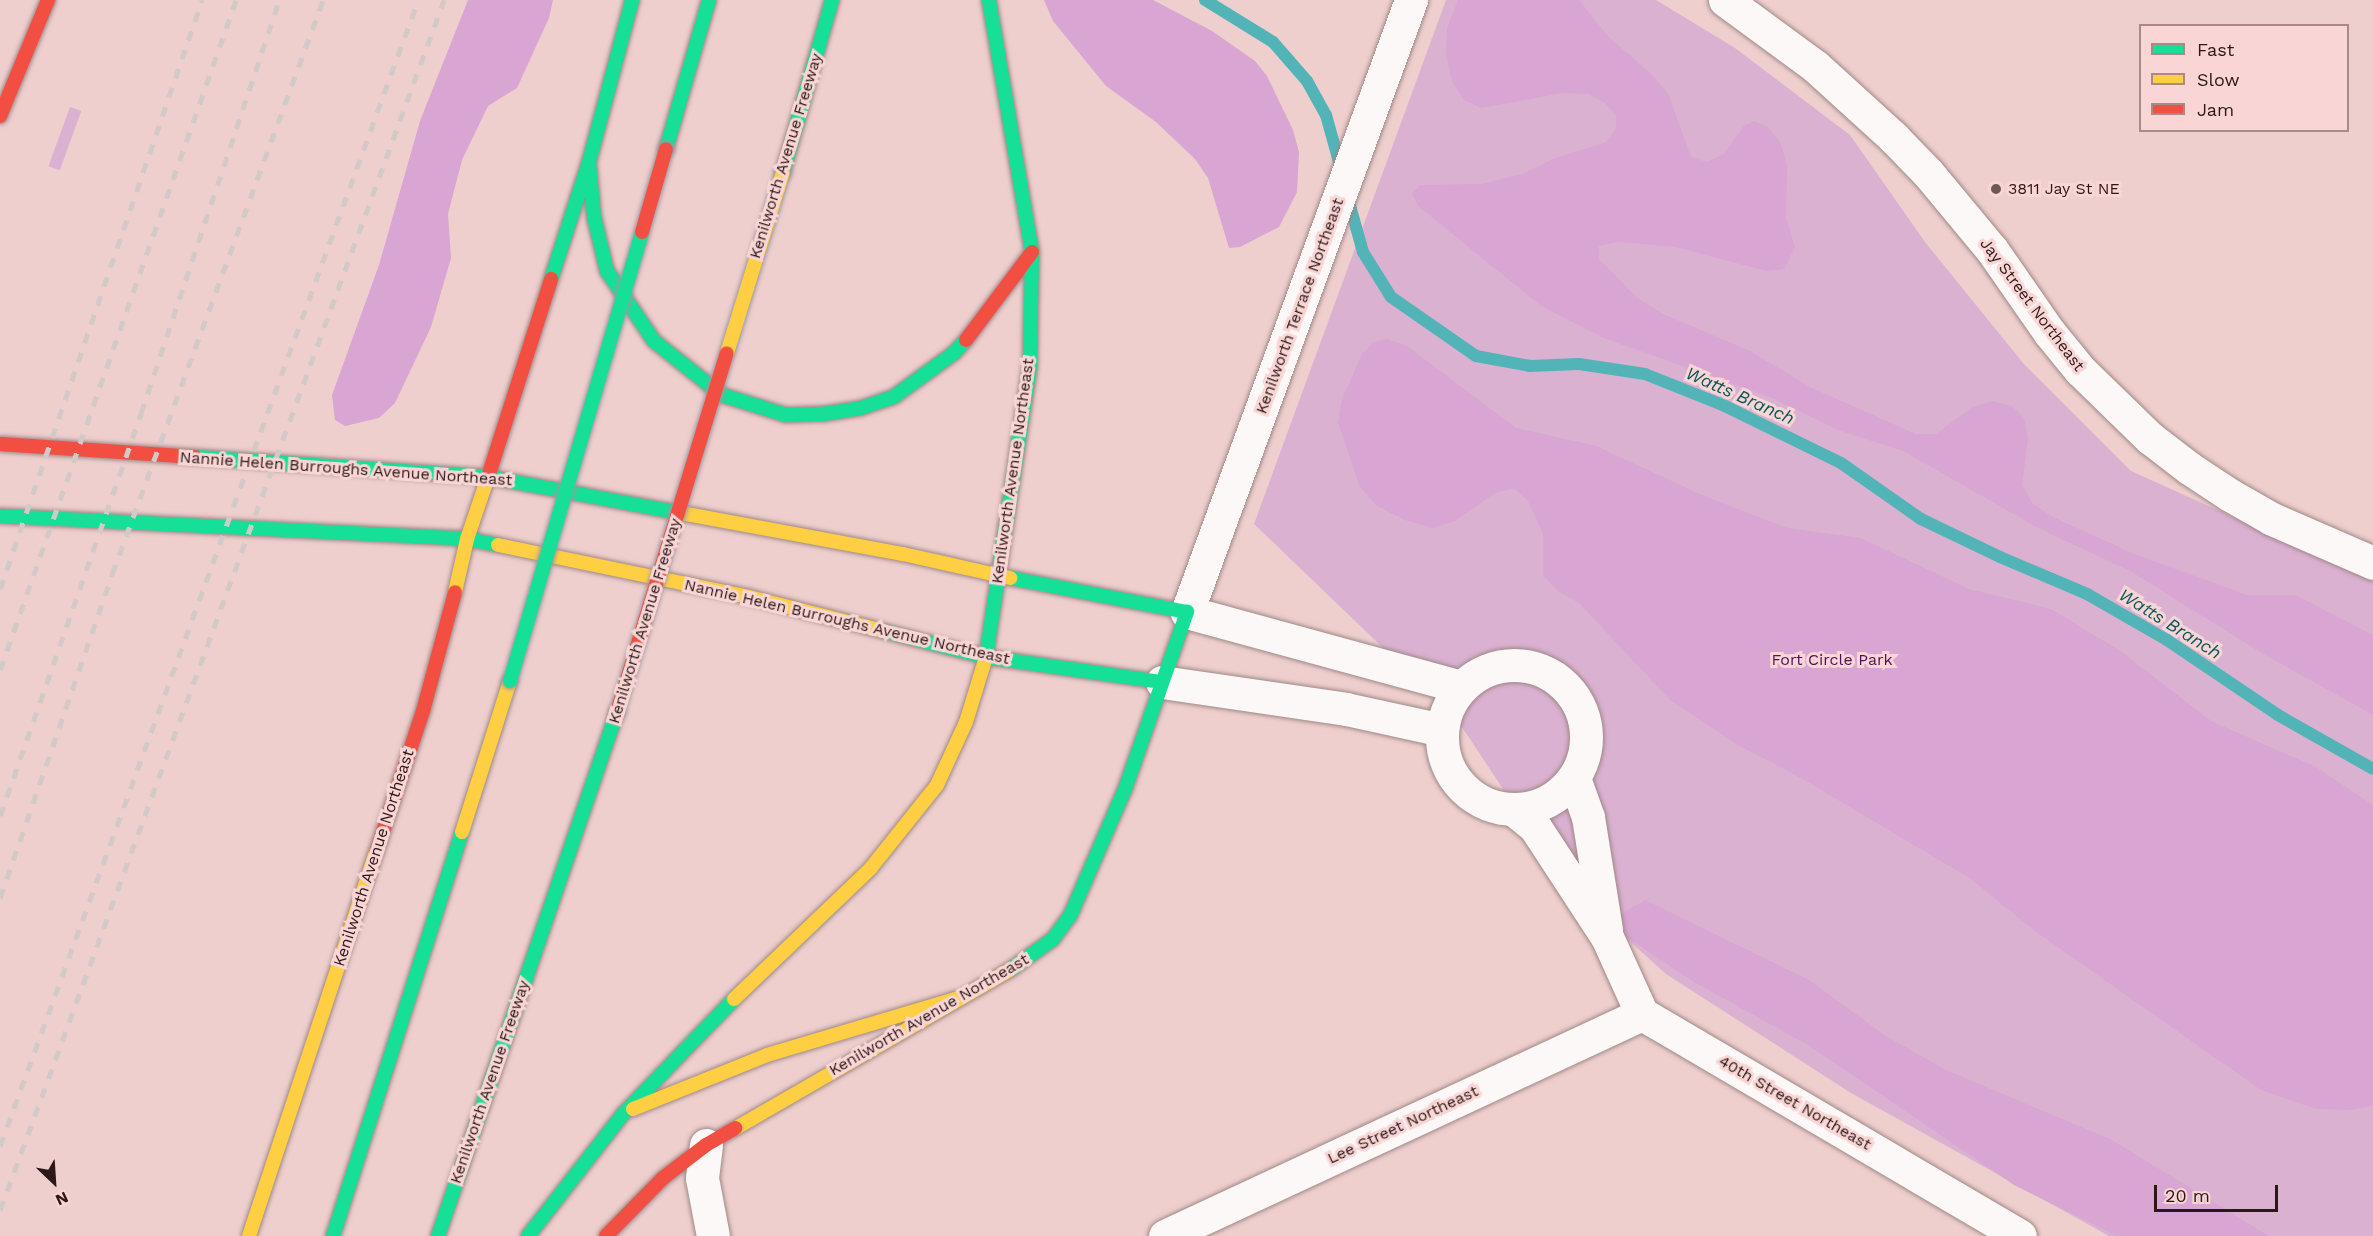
<!DOCTYPE html>
<html>
<head>
<meta charset="utf-8">
<style>
	body { margin:0 }
	#map { position:relative; width:2373px; height:1236px; overflow:hidden; background:#eecfce; font-family:"Work Sans",sans-serif }
	div>[style] { position:absolute }
	.green>* { inset:0; background:#dbb1d2; transform-origin:0 0 }
	.forest>* { inset:0; background:#d9a5d2 }
	.stream>* { height:12px; margin:-6px; padding:0 6px; transform-origin:6px; border-radius:6px; background:#53b4b8 }
	.roads { filter:drop-shadow(0 0 2px #9f8887) drop-shadow(0 0 2px #9f8887) }
	.street>* { height:33px; margin:-16.5px; padding:0 16.5px; transform-origin:16.5px; border-radius:16.5px; background:#fcf8f8 }
	.street>.ring { margin:-16.5px; padding:0; box-sizing:content-box; background:none; border:33px solid #fcf8f8; border-radius:50% }
	.fast>* { height:14px; margin:-7px; padding:0 7px; transform-origin:7px; border-radius:7px; background:#16e098 }
	.slow>* { height:14px; margin:-7px; padding:0 7px; transform-origin:7px; border-radius:7px; background:#ffcf43 }
	.jam>* { height:14px; margin:-7px; padding:0 7px; transform-origin:7px; border-radius:7px; background:#f24e42 }
	.rail>* { height:4.5px; margin-top:-2.25px; transform-origin:0; background:repeating-linear-gradient(90deg,#d3c9c9 0 10px,transparent 0 20px) }
	.bridges { filter:drop-shadow(0 0 2px #a097a0) drop-shadow(0 0 2px #a097a0) }
	.fast-bridge>* { height:14px; margin:-7px; padding:0 7px; transform-origin:7px; border-radius:7px; background:#16e098 }
	.slow-bridge>* { height:14px; margin:-7px; padding:0 7px; transform-origin:7px; border-radius:7px; background:#ffcf43 }
	.jam-bridge>* { height:14px; margin:-7px; padding:0 7px; transform-origin:7px; border-radius:7px; background:#f24e42 }
	.dots>* { width:16px; height:16px; translate:-50% -50%; box-sizing:border-box; border:3px solid #f9d6d5; border-radius:50% }
	span { translate:-50% -50%; white-space:nowrap; text-align:center; line-height:1.15; -webkit-text-stroke:6px #f9d6d5; paint-order:stroke }
	.street-label { font-size:16px; color:#2c1818 }
	.poi-label { font-size:16px; color:#2c1818 }
	.left { translate:0 -50%; text-align:left }
	.park-label { font-size:16px; color:#500f5c }
	.water-label { font-size:18px; color:#0a575a; font-style:italic }
	.legend { position:absolute; left:2139px; top:24px; width:210px; height:108px; box-sizing:border-box; background:#f9d6d5; border:2px solid #a78a89; margin:0; padding:8px 10px; list-style:none; font-size:18px; color:#2c1818 }
	.legend li { display:flex; align-items:center; gap:12px; height:30px }
	.legend b { width:30px; border:2px solid #a78a89 }
	.north { position:absolute; left:24px; top:1152px; width:60px; height:60px; -webkit-text-stroke:4px #f9d6d5; paint-order:stroke; rotate:155deg; font-size:16px; font-weight:700; line-height:24px; text-align:center; color:#2c1818 }
	.north::after { content:''; display:block; margin:auto; width:21px; height:27px; background:#2c1818; clip-path:polygon(50% 0,100% 100%,50% 72%,0 100%) }
	.scale { position:absolute; left:2154px; top:1185px; width:124px; height:27px; box-sizing:border-box; border:3px solid #2c1818; border-top:0; padding-left:8px; font-size:18px; line-height:21px; white-space:nowrap; color:#2c1818; -webkit-text-stroke:4px #f9d6d5; paint-order:stroke }
</style>
</head>
<body>
<div id="map">
	<div class="green">
		<div style="clip-path:polygon(1446px 0,1656px 0,1735px 48px,1850px 135px,1925px 242px,2023px 363px,2131px 471px,2373px 580px,2373px 1236px,2109px 1236px,1851px 1093px,1666px 974px,1566px 884px,1456px 718px,1254px 524px)"></div>
		<div style="left:70px;top:107px;width:12px;height:63px;rotate:20deg"></div>
	</div>
	<div class="forest">
		<div style="clip-path:polygon(468px 0,553px 0,549px 18px,517px 88px,488px 106px,462px 160px,448px 214px,451px 258px,431px 327px,395px 403px,379px 418px,345px 426px,335px 420px,332px 395px,379px 265px,420px 121px)"></div>
		<div style="clip-path:polygon(1044px 0,1153px 0,1212px 31px,1255px 61px,1267px 76px,1293px 130px,1299px 152px,1297px 192px,1279px 227px,1240px 247px,1229px 248px,1208px 178px,1195px 159px,1156px 122px,1106px 86px,1053px 21px)"></div>
		<div style="clip-path:polygon(1458px 0,1579px 0,1607px 35px,1650px 73px,1668px 93px,1691px 157px,1707px 162px,1724px 154px,1744px 126px,1754px 121px,1768px 127px,1781px 144px,1787px 166px,1786px 218px,1795px 247px,1784px 269px,1766px 271px,1676px 247px,1619px 242px,1599px 246px,1599px 259px,1637px 298px,1663px 314px,1750px 351px,1812px 388px,1916px 434px,1936px 434px,1972px 407px,1993px 401px,2012px 406px,2024px 418px,2028px 439px,2022px 485px,2032px 503px,2053px 517px,2132px 553px,2247px 595px,2295px 595px,2373px 635px,2373px 715px,2265px 655px,2130px 571px,2040px 529px,1903px 451px,1838px 430px,1772px 398px,1604px 338px,1541px 306px,1418px 206px,1412px 194px,1420px 185px,1482px 184px,1522px 174px,1556px 158px,1606px 142px,1616px 129px,1616px 115px,1605px 103px,1589px 94px,1563px 93px,1481px 108px,1464px 100px,1452px 81px,1446px 55px,1447px 28px)"></div>
		<div style="clip-path:polygon(1387px 339px,1407px 346px,1516px 428px,1596px 446px,1702px 495px,1787px 528px,1861px 538px,1969px 589px,2051px 609px,2119px 650px,2211px 721px,2316px 767px,2373px 805px,2373px 1106px,2350px 1110px,2316px 1109px,2261px 1090px,2032px 929px,1971px 879px,1801px 778px,1736px 744px,1670px 700px,1579px 603px,1558px 591px,1543px 575px,1543px 534px,1528px 501px,1514px 488px,1495px 493px,1455px 521px,1433px 528px,1405px 520px,1377px 506px,1360px 487px,1338px 423px,1342px 399px,1362px 354px,1373px 342px)"></div>
		<div style="clip-path:polygon(1645px 900px,1809px 980px,1886px 1036px,1946px 1070px,2112px 1140px,2269px 1236px,2117px 1236px,2014px 1185px,1808px 1045px,1694px 982px,1625px 936px,1621px 914px)"></div>
	</div>
	<div class="stream">
		<div style="left:1205px;top:0;width:80px;rotate:31.7deg"></div>
		<div style="left:1273px;top:42px;width:52px;rotate:48.9deg"></div>
		<div style="left:1307px;top:81px;width:39px;rotate:61deg"></div>
		<div style="left:1326px;top:115px;width:56px;rotate:74.5deg"></div>
		<div style="left:1347px;top:195px;width:59px;rotate:74.3deg"></div>
		<div style="left:1363px;top:252px;width:53px;rotate:58.1deg"></div>
		<div style="left:1391px;top:297px;width:103px;rotate:34.8deg"></div>
		<div style="left:1476px;top:356px;width:55px;rotate:10.5deg"></div>
		<div style="left:1530px;top:366px;width:49px;rotate:-2.3deg"></div>
		<div style="left:1579px;top:364px;width:67px;rotate:8.6deg"></div>
		<div style="left:1645px;top:374px;width:86px;rotate:21.8deg"></div>
		<div style="left:1725px;top:406px;width:129px;rotate:26.2deg"></div>
		<div style="left:1841px;top:463px;width:98px;rotate:35deg"></div>
		<div style="left:1921px;top:519px;width:88px;rotate:25.7deg"></div>
		<div style="left:2000px;top:557px;width:95px;rotate:23deg"></div>
		<div style="left:2087px;top:594px;width:92px;rotate:29.9deg"></div>
		<div style="left:2167px;top:640px;width:134px;rotate:34deg"></div>
		<div style="left:2278px;top:715px;width:109px;rotate:29.6deg"></div>
	</div>
	<div class="roads">
		<div class="street">
			<div style="left:1411px;top:0;width:652px;rotate:110.1deg"></div>
			<div style="left:1187px;top:612px;width:285px;rotate:15.3deg"></div>
			<div style="left:1725px;top:0;width:112px;rotate:36.3deg"></div>
			<div style="left:1815px;top:66px;width:107px;rotate:42.3deg"></div>
			<div style="left:1894px;top:138px;width:49px;rotate:45.8deg"></div>
			<div style="left:1928px;top:173px;width:100px;rotate:50.3deg"></div>
			<div style="left:1992px;top:250px;width:100px;rotate:55.2deg"></div>
			<div style="left:2049px;top:332px;width:49px;rotate:50.8deg"></div>
			<div style="left:2080px;top:370px;width:98px;rotate:44.2deg"></div>
			<div style="left:2150px;top:438px;width:49px;rotate:37.6deg"></div>
			<div style="left:2189px;top:468px;width:49px;rotate:33.4deg"></div>
			<div style="left:2230px;top:495px;width:48px;rotate:29.7deg"></div>
			<div style="left:2272px;top:519px;width:110px;rotate:23.5deg"></div>
			<div class="ring" style="left:1442px;top:665px;width:111px;height:111px"></div>
			<div style="left:1162px;top:682px;width:186px;rotate:8.3deg"></div>
			<div style="left:1346px;top:709px;width:98px;rotate:12.3deg"></div>
			<div style="left:1574px;top:778px;width:41px;rotate:70.3deg"></div>
			<div style="left:1588px;top:817px;width:114px;rotate:80.9deg"></div>
			<div style="left:1513px;top:809px;width:28px;rotate:39deg"></div>
			<div style="left:1535px;top:827px;width:131px;rotate:56.8deg"></div>
			<div style="left:1607px;top:937px;width:85px;rotate:65.6deg"></div>
			<div style="left:1642px;top:1014px;width:438px;rotate:30.4deg"></div>
			<div style="left:706px;top:1145px;width:33px;rotate:97deg"></div>
			<div style="left:702px;top:1178px;width:59px;rotate:79.3deg"></div>
			<div style="left:1165px;top:1236px;width:526px;rotate:-24.96deg"></div>
		</div>
		<div class="fast">
			<div style="left:666px;top:149px;width:155px;rotate:-73.9deg"></div>
			<div style="left:589px;top:162px;width:55px;rotate:84.8deg"></div>
			<div style="left:594px;top:217px;width:56px;rotate:76.5deg"></div>
			<div style="left:607px;top:271px;width:84px;rotate:56.1deg"></div>
			<div style="left:654px;top:341px;width:87px;rotate:38.5deg"></div>
			<div style="left:722px;top:395px;width:67px;rotate:17.4deg"></div>
			<div style="left:786px;top:415px;width:37px;rotate:-2deg"></div>
			<div style="left:823px;top:414px;width:38px;rotate:-9deg"></div>
			<div style="left:861px;top:408px;width:36px;rotate:-19deg"></div>
			<div style="left:895px;top:396px;width:73px;rotate:-36.1deg"></div>
			<div style="left:954px;top:353px;width:18px;rotate:-47deg"></div>
			<div style="left:783px;top:172px;width:179px;rotate:-74.1deg"></div>
			<div style="left:551px;top:279px;width:123px;rotate:-72deg"></div>
			<div style="left:589px;top:162px;width:168px;rotate:-75.1deg"></div>
			<div style="left:196px;top:457px;width:293px;rotate:3.9deg"></div>
			<div style="left:488px;top:477px;width:196px;rotate:10.6deg"></div>
			<div style="left:0;top:516px;width:468px;rotate:2.8deg"></div>
			<div style="left:467px;top:539px;width:32px;rotate:11deg"></div>
			<div style="left:883px;top:631px;width:106px;rotate:14.2deg"></div>
			<div style="left:986px;top:657px;width:178px;rotate:8.1deg"></div>
			<div style="left:986px;top:657px;width:295px;rotate:-81.4deg"></div>
			<div style="left:1030px;top:365px;width:113px;rotate:-89deg"></div>
			<div style="left:1032px;top:252px;width:256px;rotate:-99.7deg"></div>
			<div style="left:1010px;top:970px;width:53px;rotate:-35.8deg"></div>
			<div style="left:1053px;top:939px;width:29px;rotate:-54deg"></div>
			<div style="left:1070px;top:916px;width:138px;rotate:-66.6deg"></div>
			<div style="left:1125px;top:789px;width:188px;rotate:-70.7deg"></div>
			<div style="left:1187px;top:612px;width:180px;rotate:-169.1deg"></div>
			<div style="left:333px;top:1236px;width:424px;rotate:-72.3deg"></div>
			<div style="left:438px;top:1236px;width:554px;rotate:-71.14deg"></div>
			<div style="left:528px;top:1236px;width:155px;rotate:-52.1deg"></div>
			<div style="left:623px;top:1114px;width:160px;rotate:-46deg"></div>
		</div>
		<div class="slow">
			<div style="left:681px;top:513px;width:226px;rotate:10.5deg"></div>
			<div style="left:903px;top:554px;width:110px;rotate:12.6deg"></div>
			<div style="left:498px;top:545px;width:256px;rotate:11.7deg"></div>
			<div style="left:749px;top:597px;width:138px;rotate:14.2deg"></div>
			<div style="left:455px;top:592px;width:54px;rotate:-77.2deg"></div>
			<div style="left:467px;top:539px;width:65px;rotate:-71.3deg"></div>
			<div style="left:462px;top:832px;width:158px;rotate:-72.4deg"></div>
			<div style="left:734px;top:999px;width:188px;rotate:-43.7deg"></div>
			<div style="left:870px;top:869px;width:107px;rotate:-51.4deg"></div>
			<div style="left:937px;top:785px;width:69px;rotate:-65.3deg"></div>
			<div style="left:966px;top:722px;width:68px;rotate:-72.9deg"></div>
			<div style="left:633px;top:1109px;width:144px;rotate:-21.9deg"></div>
			<div style="left:767px;top:1055px;width:199px;rotate:-16.6deg"></div>
			<div style="left:736px;top:1128px;width:316px;rotate:-30deg"></div>
			<div style="left:249px;top:1236px;width:404px;rotate:-71.7deg"></div>
		</div>
		<div class="jam">
			<div style="left:0;top:116px;width:126px;rotate:-67.5deg"></div>
			<div style="left:966px;top:340px;width:110px;rotate:-53.1deg"></div>
			<div style="left:0;top:444px;width:196px;rotate:3.8deg"></div>
			<div style="left:488px;top:477px;width:208px;rotate:-72.3deg"></div>
			<div style="left:376px;top:853px;width:150px;rotate:-71.7deg"></div>
			<div style="left:423px;top:711px;width:123px;rotate:-74.9deg"></div>
			<div style="left:606px;top:1236px;width:81px;rotate:-45.5deg"></div>
			<div style="left:663px;top:1178px;width:54px;rotate:-37.5deg"></div>
			<div style="left:706px;top:1145px;width:34px;rotate:-30deg"></div>
		</div>
	</div>
	<div class="rail">
		<div style="left:0;top:589px;width:623px;rotate:-71.07deg"></div>
		<div style="left:0;top:670px;width:710px;rotate:-70.6deg"></div>
		<div style="left:0;top:816px;width:427px;rotate:-70.7deg"></div>
		<div style="left:141px;top:413px;width:435px;rotate:-71.5deg"></div>
		<div style="left:0;top:898px;width:343px;rotate:-70.9deg"></div>
		<div style="left:112px;top:574px;width:612px;rotate:-69.82deg"></div>
		<div style="left:0;top:1146px;width:1220px;rotate:-69.96deg"></div>
		<div style="left:0;top:1210px;width:1289px;rotate:-69.85deg"></div>
	</div>
	<div class="bridges">
		<div class="fast-bridge">
			<div style="left:510px;top:681px;width:468px;rotate:-73.6deg"></div>
		</div>
		<div class="slow-bridge">
			<div style="left:727px;top:353px;width:189px;rotate:-72.8deg"></div>
		</div>
		<div class="jam-bridge">
			<div style="left:642px;top:232px;width:86px;rotate:-73.9deg"></div>
			<div style="left:617px;top:712px;width:375px;rotate:-73deg"></div>
		</div>
	</div>
	<div class="dots">
		<div style="left:1996px;top:189px;background:#705858"></div>
	</div>
	<div class="street-label">
		<span style="left:786px;top:156px;rotate:-73deg">Kenilworth Avenue Freeway</span>
		<span style="left:2032px;top:305px;rotate:53deg">Jay Street Northeast</span>
		<span style="left:1300px;top:306px;rotate:-70deg">Kenilworth Terrace Northeast</span>
		<span style="left:346px;top:469px;rotate:4deg">Nannie Helen Burroughs Avenue Northeast</span>
		<span style="left:1013px;top:471px;rotate:-82deg">Kenilworth Avenue Northeast</span>
		<span style="left:645px;top:621px;rotate:-73deg">Kenilworth Avenue Freeway</span>
		<span style="left:847px;top:622px;rotate:13deg">Nannie Helen Burroughs Avenue Northeast</span>
		<span style="left:374px;top:858px;rotate:-72deg">Kenilworth Avenue Northeast</span>
		<span style="left:929px;top:1015px;rotate:-30deg">Kenilworth Avenue Northeast</span>
		<span style="left:490px;top:1082px;rotate:-71deg">Kenilworth Avenue Freeway</span>
		<span style="left:1795px;top:1103px;rotate:30deg">40th Street Northeast</span>
		<span style="left:1403px;top:1125px;rotate:-25deg">Lee Street Northeast</span>
	</div>
	<div class="poi-label">
		<span class="left" style="left:2008px;top:189px">3811 Jay St NE</span>
	</div>
	<div class="park-label">
		<span style="left:1832px;top:660px">Fort Circle Park</span>
	</div>
	<div class="water-label">
		<span style="left:1740px;top:396px;rotate:24deg">Watts Branch</span>
		<span style="left:2170px;top:624px;rotate:32deg">Watts Branch</span>
	</div>
	<ul class="legend">
	<li><b style="height:8px;background:#16e098"></b>Fast</li>
	<li><b style="height:8px;background:#ffcf43"></b>Slow</li>
	<li><b style="height:8px;background:#f24e42"></b>Jam</li>
	</ul>
	<div class="north">N</div>
	<div class="scale">20 m</div>
</div>
</body>
</html>
